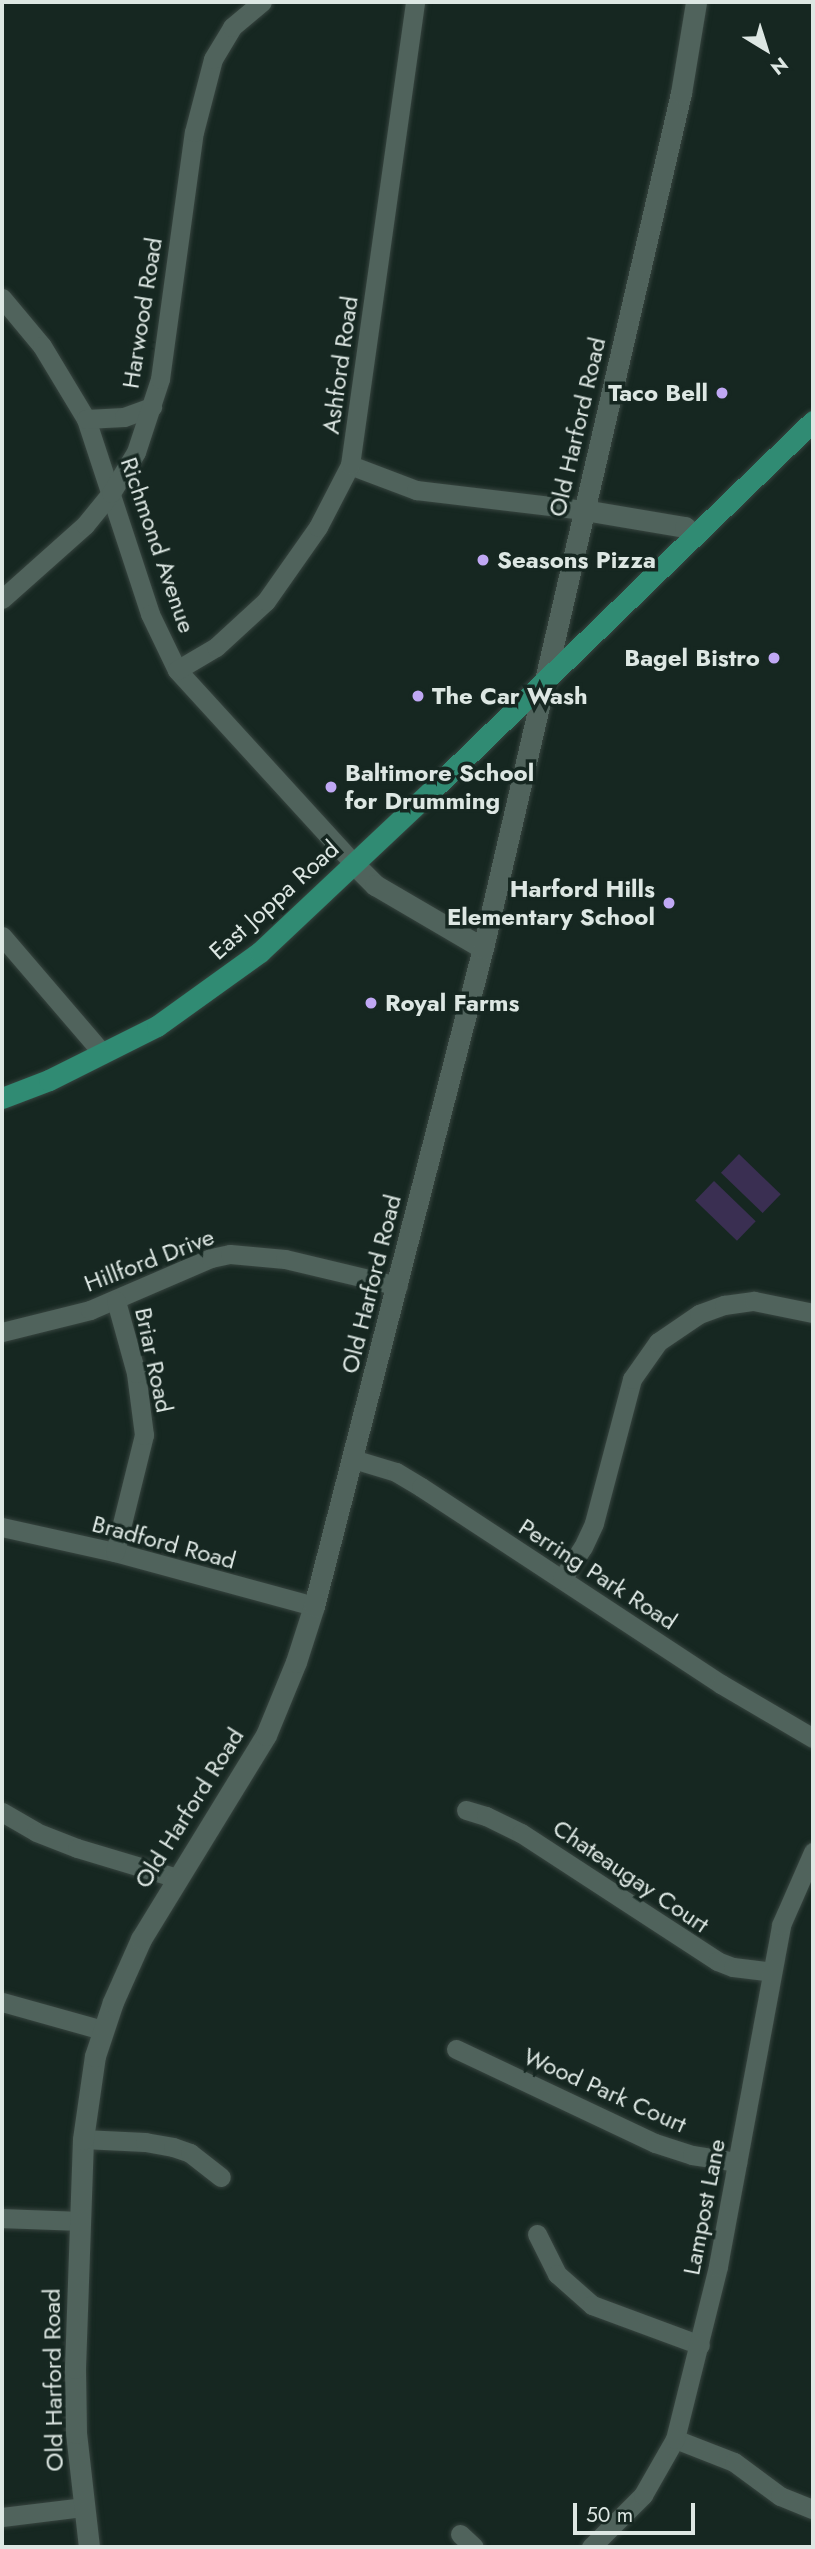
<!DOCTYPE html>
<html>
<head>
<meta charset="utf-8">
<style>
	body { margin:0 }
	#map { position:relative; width:815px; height:2549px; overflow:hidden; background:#162721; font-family:Jost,sans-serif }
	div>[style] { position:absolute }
	.green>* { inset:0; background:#3a2f52; transform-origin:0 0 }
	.roads { filter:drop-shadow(0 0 2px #37443f) drop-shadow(0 0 2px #37443f) }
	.minor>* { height:19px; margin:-9.5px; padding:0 9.5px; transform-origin:9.5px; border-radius:9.5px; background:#50635c }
	.tertiary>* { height:21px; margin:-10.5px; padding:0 10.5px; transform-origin:10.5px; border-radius:10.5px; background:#50635c }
	.primary>* { height:21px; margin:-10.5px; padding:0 10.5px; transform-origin:10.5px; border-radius:10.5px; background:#308b73 }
	.dots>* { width:19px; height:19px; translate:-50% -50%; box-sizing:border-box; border:4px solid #162721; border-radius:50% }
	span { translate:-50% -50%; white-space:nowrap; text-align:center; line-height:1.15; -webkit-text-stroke:7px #162721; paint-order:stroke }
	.street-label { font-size:24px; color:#dde7e3 }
	.poi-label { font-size:24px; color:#dde7e3; font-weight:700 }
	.right { translate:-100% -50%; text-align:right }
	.left { translate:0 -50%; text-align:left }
	.frame { position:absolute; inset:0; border:4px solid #dde7e3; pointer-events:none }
	.north { position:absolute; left:731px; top:14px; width:70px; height:70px; -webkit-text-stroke:5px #162721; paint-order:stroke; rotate:142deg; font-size:19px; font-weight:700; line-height:28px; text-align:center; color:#dde7e3 }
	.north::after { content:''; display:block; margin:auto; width:24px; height:32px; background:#dde7e3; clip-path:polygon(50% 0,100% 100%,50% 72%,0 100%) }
	.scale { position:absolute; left:573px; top:2503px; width:122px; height:32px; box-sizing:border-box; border:4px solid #dde7e3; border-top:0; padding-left:9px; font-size:21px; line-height:24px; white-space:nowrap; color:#dde7e3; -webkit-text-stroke:5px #162721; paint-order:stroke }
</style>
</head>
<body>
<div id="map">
	<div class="green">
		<div style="left:739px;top:1154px;width:58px;height:26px;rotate:44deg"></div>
		<div style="left:714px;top:1181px;width:58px;height:27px;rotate:44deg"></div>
	</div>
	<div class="roads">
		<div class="minor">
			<div style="left:2px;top:298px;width:62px;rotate:50.2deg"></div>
			<div style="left:42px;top:346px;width:85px;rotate:58.9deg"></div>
			<div style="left:86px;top:419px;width:205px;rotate:71.8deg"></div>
			<div style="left:150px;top:614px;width:62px;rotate:64.3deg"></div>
			<div style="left:177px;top:670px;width:263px;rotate:47.6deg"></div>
			<div style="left:86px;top:419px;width:38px;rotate:-3deg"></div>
			<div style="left:124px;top:417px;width:30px;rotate:-20deg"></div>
			<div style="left:350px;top:465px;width:71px;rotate:20.7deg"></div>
			<div style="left:416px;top:490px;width:169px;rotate:6.8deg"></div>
			<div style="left:2px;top:599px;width:111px;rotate:-41.7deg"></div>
			<div style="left:85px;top:525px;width:41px;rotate:-50.9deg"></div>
			<div style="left:111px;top:493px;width:48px;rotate:-58.6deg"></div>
			<div style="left:136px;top:452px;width:77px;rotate:-71.8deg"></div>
			<div style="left:160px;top:379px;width:249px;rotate:-82.2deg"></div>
			<div style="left:194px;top:132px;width:75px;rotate:-75.4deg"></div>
			<div style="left:213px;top:59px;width:37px;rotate:-59deg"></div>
			<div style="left:232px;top:27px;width:39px;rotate:-40deg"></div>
			<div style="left:177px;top:670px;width:45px;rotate:-30.5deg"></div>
			<div style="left:216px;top:647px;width:68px;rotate:-42.6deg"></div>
			<div style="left:266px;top:601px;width:90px;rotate:-54.9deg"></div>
			<div style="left:318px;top:527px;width:70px;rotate:-62.7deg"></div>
			<div style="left:350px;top:465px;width:468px;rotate:-82deg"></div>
			<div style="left:2px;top:936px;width:155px;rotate:49.4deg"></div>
			<div style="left:2px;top:1332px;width:91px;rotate:-14deg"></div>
			<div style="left:90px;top:1310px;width:132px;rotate:-23.3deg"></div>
			<div style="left:211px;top:1258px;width:19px;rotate:-12deg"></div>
			<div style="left:230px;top:1254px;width:55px;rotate:5.2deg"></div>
			<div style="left:285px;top:1259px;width:116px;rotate:13.4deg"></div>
			<div style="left:353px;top:1459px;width:45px;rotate:16.8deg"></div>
			<div style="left:396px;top:1472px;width:29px;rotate:31deg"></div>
			<div style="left:421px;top:1487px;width:359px;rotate:33.3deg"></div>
			<div style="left:721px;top:1684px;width:107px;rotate:30.4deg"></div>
			<div style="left:2px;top:1527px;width:116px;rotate:12.5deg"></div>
			<div style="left:115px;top:1552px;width:206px;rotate:15.2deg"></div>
			<div style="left:115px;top:1552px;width:121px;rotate:-76.1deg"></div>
			<div style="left:144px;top:1435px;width:63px;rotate:-97.4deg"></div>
			<div style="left:136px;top:1373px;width:75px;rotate:-105.5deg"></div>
			<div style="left:562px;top:1579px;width:38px;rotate:-57deg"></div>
			<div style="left:583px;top:1547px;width:26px;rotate:-65deg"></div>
			<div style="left:594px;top:1523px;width:149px;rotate:-75.2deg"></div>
			<div style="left:632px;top:1379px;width:45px;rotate:-54.9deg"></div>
			<div style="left:658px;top:1342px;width:50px;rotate:-34.3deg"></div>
			<div style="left:699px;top:1314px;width:27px;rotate:-20deg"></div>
			<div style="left:724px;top:1305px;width:30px;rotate:-8deg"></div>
			<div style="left:754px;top:1301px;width:60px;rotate:11.5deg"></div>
			<div style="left:466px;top:1810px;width:21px;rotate:17deg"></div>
			<div style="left:486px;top:1816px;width:39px;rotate:26deg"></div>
			<div style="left:521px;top:1833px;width:234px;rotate:33.1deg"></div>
			<div style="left:717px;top:1961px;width:17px;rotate:21deg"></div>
			<div style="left:733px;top:1967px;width:39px;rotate:7deg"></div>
			<div style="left:2px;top:1812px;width:39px;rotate:30deg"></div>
			<div style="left:36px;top:1832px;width:44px;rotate:21.3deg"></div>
			<div style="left:77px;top:1848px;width:104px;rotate:16.7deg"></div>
			<div style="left:2px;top:2002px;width:104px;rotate:15.6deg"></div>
			<div style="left:456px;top:2049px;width:220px;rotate:25.3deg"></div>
			<div style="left:655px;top:2143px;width:39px;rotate:18deg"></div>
			<div style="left:692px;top:2155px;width:46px;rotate:8.8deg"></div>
			<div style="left:83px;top:2139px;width:62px;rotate:2.8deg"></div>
			<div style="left:145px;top:2142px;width:28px;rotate:10deg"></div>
			<div style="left:173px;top:2147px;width:18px;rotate:19deg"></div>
			<div style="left:190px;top:2153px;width:39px;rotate:38deg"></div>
			<div style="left:2px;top:2218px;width:77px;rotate:2.2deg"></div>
			<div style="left:537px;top:2234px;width:45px;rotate:63.4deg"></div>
			<div style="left:557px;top:2274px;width:47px;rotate:41.5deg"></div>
			<div style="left:592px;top:2305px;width:115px;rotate:20.3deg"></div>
			<div style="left:675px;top:2439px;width:63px;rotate:21.3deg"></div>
			<div style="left:734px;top:2462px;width:57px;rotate:36.5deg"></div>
			<div style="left:780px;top:2496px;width:35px;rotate:22deg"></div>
			<div style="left:2px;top:2517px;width:83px;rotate:-7deg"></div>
			<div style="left:460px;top:2534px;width:19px;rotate:43deg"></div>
			<div style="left:591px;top:2547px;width:74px;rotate:-45deg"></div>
			<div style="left:643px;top:2495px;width:64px;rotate:-60.3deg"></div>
			<div style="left:675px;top:2439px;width:178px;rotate:-76deg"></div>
			<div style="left:718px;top:2266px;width:347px;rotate:-79.5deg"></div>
			<div style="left:781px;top:1925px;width:80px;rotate:-66.3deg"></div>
		</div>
		<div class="tertiary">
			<div style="left:584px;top:510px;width:102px;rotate:9.6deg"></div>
			<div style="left:685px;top:527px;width:11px;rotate:45deg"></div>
			<div style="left:354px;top:864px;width:30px;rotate:45deg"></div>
			<div style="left:375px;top:885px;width:125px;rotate:30.3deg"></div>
			<div style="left:89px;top:2547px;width:115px;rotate:-96.5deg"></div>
			<div style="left:76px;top:2433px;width:65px;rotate:-90.9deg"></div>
			<div style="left:75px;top:2368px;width:229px;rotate:-88deg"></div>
			<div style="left:83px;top:2139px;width:84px;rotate:-81.8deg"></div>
			<div style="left:95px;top:2056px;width:57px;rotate:-71.6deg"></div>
			<div style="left:113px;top:2002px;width:69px;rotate:-66deg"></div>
			<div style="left:141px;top:1939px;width:239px;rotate:-58.5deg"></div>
			<div style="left:266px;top:1735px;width:79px;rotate:-67.7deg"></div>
			<div style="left:296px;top:1662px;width:59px;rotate:-72.2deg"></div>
			<div style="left:314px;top:1606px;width:679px;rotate:-75.6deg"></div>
			<div style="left:483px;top:948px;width:878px;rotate:-76.96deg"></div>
			<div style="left:681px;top:93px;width:92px;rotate:-80.6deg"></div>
		</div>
		<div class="primary">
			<div style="left:2px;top:1098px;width:50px;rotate:-21deg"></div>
			<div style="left:49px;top:1080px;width:121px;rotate:-26.6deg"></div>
			<div style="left:157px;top:1026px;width:127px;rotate:-35.7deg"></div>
			<div style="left:260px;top:952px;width:238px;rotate:-43.3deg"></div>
			<div style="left:433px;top:789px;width:529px;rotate:-44.08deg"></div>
		</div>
	</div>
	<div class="dots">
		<div style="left:722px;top:393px;background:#c0a8f4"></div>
		<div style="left:483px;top:560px;background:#c0a8f4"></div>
		<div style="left:774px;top:658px;background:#c0a8f4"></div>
		<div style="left:418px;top:696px;background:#c0a8f4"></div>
		<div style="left:331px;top:787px;background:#c0a8f4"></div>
		<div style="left:669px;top:903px;background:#c0a8f4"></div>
		<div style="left:371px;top:1003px;background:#c0a8f4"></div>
	</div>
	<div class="street-label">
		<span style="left:142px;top:313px;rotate:-81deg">Harwood Road</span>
		<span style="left:340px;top:365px;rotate:-82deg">Ashford Road</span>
		<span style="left:577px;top:427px;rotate:-77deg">Old Harford Road</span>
		<span style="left:158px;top:545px;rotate:71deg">Richmond Avenue</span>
		<span style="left:274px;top:900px;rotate:-42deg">East Joppa Road</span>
		<span style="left:149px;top:1260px;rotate:-21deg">Hillford Drive</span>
		<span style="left:371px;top:1284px;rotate:-76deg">Old Harford Road</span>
		<span style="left:154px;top:1360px;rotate:78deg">Briar Road</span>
		<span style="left:164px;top:1542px;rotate:15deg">Bradford Road</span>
		<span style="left:598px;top:1574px;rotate:33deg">Perring Park Road</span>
		<span style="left:189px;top:1808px;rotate:-58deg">Old Harford Road</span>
		<span style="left:631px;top:1876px;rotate:34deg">Chateaugay Court</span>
		<span style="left:605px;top:2090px;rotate:24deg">Wood Park Court</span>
		<span style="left:704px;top:2207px;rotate:-79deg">Lampost Lane</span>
		<span style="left:53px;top:2380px;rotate:-91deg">Old Harford Road</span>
	</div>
	<div class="poi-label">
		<span class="right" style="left:708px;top:393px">Taco Bell</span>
		<span class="left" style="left:497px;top:560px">Seasons Pizza</span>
		<span class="right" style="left:760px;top:658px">Bagel Bistro</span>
		<span class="left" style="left:432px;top:696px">The Car Wash</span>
		<span class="left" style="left:345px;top:787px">Baltimore School<br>for Drumming</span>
		<span class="right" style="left:655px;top:903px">Harford Hills<br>Elementary School</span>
		<span class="left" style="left:385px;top:1003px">Royal Farms</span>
	</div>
	<div class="frame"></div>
	<div class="north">N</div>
	<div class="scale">50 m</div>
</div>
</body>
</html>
